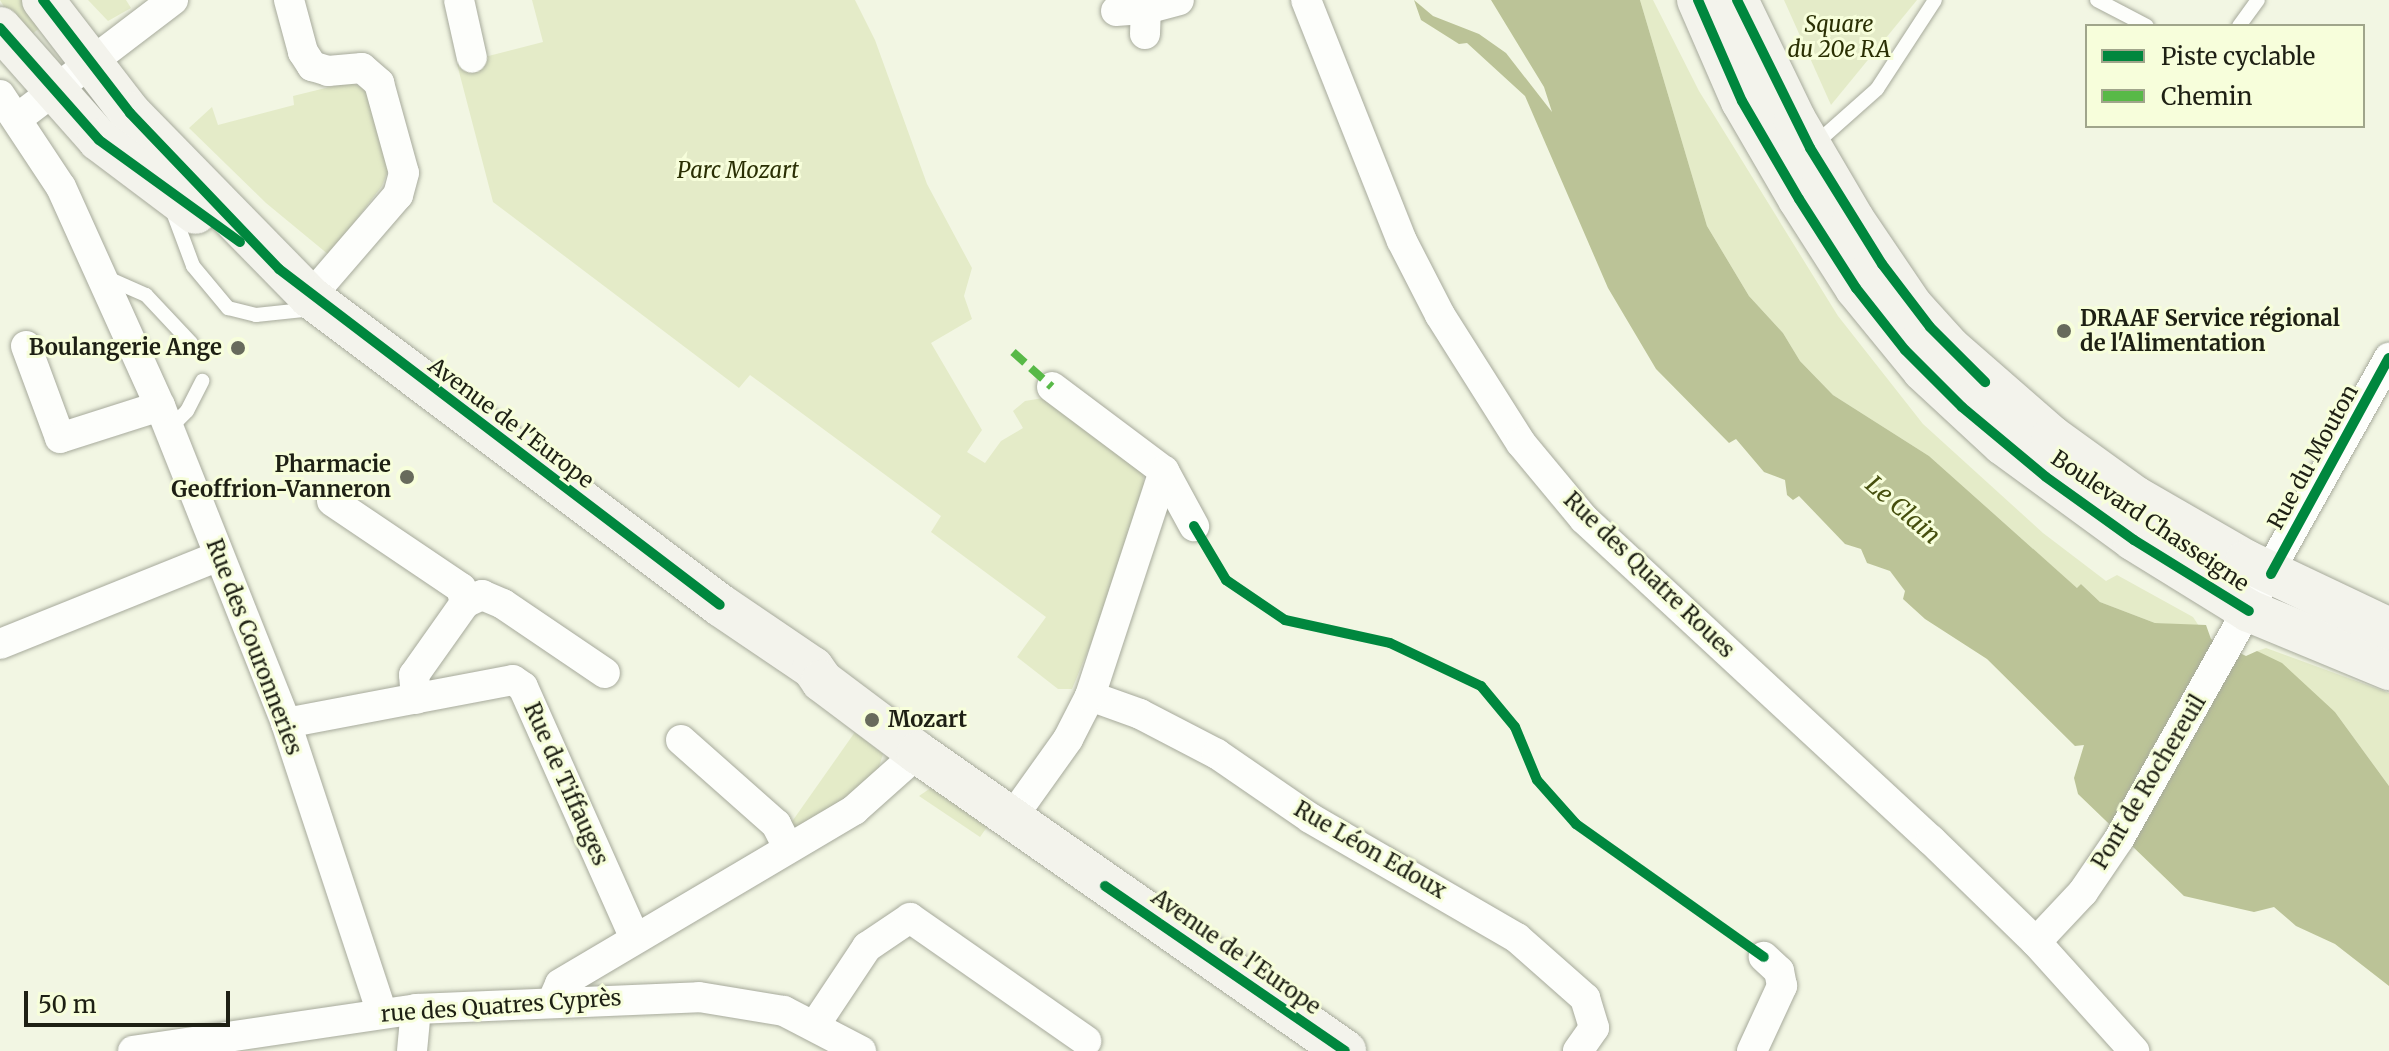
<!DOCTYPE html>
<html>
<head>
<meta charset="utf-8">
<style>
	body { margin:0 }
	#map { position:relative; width:2389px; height:1051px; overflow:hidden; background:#f2f6e3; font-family:Merriweather,serif }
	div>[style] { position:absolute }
	.green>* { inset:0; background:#e4ebc8 }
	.water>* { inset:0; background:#bbc397 }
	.roads { filter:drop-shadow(0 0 2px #a7aa9c) drop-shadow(0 0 2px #a7aa9c) }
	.service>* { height:14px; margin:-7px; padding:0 7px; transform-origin:7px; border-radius:7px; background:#fdfefb }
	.minor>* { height:30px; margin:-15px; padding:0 15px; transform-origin:15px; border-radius:15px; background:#fdfefb }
	.secondary>* { height:42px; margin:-21px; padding:0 21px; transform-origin:21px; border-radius:21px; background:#f3f3ec }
	.quiet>* { height:8px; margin-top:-4px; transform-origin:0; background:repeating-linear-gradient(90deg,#58b947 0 16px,transparent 0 24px) }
	.cycleway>* { height:10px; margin:-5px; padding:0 5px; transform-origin:5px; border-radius:5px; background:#00873e }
	.dots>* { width:22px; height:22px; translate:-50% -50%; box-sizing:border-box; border:4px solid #f7fedb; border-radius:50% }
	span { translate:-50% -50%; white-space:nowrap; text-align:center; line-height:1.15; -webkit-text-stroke:6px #f7fedb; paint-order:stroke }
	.park-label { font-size:22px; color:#2a2f03; font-style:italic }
	.poi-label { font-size:22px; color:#1e2014; font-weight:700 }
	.left { translate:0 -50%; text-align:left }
	.right { translate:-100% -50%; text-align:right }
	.street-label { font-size:22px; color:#1e2014 }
	.water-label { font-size:24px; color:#464f0e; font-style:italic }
	.legend { position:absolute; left:2085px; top:24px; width:280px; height:104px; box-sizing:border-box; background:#f7fedb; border:2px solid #a0a58b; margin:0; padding:10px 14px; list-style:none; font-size:24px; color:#1e2014 }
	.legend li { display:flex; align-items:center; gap:16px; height:40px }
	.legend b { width:40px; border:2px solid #a0a58b }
	.scale { position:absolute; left:24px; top:991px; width:206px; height:36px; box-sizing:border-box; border:4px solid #1e2014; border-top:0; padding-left:10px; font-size:24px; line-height:28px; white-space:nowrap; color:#1e2014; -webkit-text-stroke:6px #f7fedb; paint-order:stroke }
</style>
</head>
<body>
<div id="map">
	<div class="green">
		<div style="clip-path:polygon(0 0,29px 0,45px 24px,24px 40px)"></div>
		<div style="clip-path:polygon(88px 0,126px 0,131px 8px,108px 21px)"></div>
		<div style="clip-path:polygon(532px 0,855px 0,875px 40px,927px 184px,972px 268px,964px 296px,972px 319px,931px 343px,982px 430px,967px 452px,985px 463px,1001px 441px,1023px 428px,1013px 411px,1025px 401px,1043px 398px,1139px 465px,1143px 474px,1144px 484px,1109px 600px,1072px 689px,1058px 689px,1017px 657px,1046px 617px,931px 532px,941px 516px,750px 375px,739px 388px,493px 202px,457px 64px,543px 42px)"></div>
		<div style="clip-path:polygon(1640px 0,1653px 0,1699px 91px,1838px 316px,1923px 424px,2043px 533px,2106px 581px,2117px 575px,2193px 617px,2199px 626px,2155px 623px,2100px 602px,2081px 584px,2078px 589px,1929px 456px,1833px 395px,1800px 361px,1783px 333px,1749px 296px,1707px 226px)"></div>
		<div style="clip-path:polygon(1784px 0,1917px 0,1831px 105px)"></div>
		<div style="clip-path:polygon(350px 82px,367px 90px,390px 165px,382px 186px,329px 255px,266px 203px,189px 128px,212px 107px,218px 125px,294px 105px,293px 96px)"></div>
		<div style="clip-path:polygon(2266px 648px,2389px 693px,2389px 786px,2335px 712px,2257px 651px)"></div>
		<div style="clip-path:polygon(855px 732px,883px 754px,878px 770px,852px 794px,796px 829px,791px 823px)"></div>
		<div style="clip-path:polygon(938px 783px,992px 820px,980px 837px,919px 796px)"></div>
	</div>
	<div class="water">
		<div style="clip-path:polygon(1414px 0,1433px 16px,1479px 34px,1506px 53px,1552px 112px,1544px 87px,1491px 0,1640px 0,1707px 226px,1749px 296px,1783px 333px,1800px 361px,1833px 395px,1929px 456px,2077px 588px,2081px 584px,2100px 602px,2155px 623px,2206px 625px,2211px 639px,2246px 656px,2257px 651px,2282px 663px,2335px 712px,2389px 786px,2389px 986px,2335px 944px,2296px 926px,2274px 907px,2254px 912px,2184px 896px,2078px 794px,2074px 778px,2084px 745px,2075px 746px,1987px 659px,1925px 619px,1903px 599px,1905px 591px,1890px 571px,1867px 563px,1861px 549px,1845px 544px,1799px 496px,1793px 500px,1787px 495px,1785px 480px,1764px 472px,1736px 439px,1729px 443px,1656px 369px,1608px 288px,1525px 96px,1467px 43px,1459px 44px,1421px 20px)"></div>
	</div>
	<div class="roads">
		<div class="service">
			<div style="left:2097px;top:0;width:56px;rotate:27.5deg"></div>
			<div style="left:2239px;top:26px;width:32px;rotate:-54deg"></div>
			<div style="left:1814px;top:145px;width:84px;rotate:-41.6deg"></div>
			<div style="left:1877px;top:89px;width:106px;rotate:-56.9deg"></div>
			<div style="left:170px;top:204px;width:66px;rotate:69.6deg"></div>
			<div style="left:193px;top:266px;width:55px;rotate:50.2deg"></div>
			<div style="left:228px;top:308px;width:29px;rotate:14deg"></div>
			<div style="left:256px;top:315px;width:57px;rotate:-6deg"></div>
			<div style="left:105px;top:277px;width:45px;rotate:23.7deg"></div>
			<div style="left:146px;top:295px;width:66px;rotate:46.8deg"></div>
			<div style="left:169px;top:429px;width:25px;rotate:-45deg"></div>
			<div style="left:187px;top:411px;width:34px;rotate:-63deg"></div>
		</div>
		<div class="minor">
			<div style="left:289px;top:0;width:54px;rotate:74.9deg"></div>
			<div style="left:303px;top:52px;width:17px;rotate:57deg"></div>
			<div style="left:312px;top:66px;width:17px;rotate:17deg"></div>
			<div style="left:328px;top:71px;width:34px;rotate:-5deg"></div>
			<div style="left:362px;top:68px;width:23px;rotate:41deg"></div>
			<div style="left:379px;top:83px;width:93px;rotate:74.5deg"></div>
			<div style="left:404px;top:173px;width:23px;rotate:105deg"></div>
			<div style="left:398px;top:195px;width:135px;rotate:130.8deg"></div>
			<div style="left:459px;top:0;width:59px;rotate:77.4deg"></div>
			<div style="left:1306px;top:0;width:259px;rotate:68.3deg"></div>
			<div style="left:1402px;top:241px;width:83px;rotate:62.8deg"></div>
			<div style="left:1440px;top:315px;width:151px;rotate:57.7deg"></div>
			<div style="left:1521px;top:443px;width:99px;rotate:50.3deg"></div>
			<div style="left:1584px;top:519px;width:473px;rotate:42.8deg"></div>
			<div style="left:1931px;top:840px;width:146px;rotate:44.2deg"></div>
			<div style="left:2036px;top:942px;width:147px;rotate:48deg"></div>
			<div style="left:1116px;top:11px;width:30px;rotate:-4deg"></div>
			<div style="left:1145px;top:34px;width:25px;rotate:-88deg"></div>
			<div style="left:1146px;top:9px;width:34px;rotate:-15deg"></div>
			<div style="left:0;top:95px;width:110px;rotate:56.5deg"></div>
			<div style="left:61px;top:187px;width:240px;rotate:65.7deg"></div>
			<div style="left:160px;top:406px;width:341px;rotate:68.3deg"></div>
			<div style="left:286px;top:723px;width:305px;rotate:71.7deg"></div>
			<div style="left:18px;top:118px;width:195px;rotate:-37.3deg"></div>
			<div style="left:26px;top:346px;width:98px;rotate:69.7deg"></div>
			<div style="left:60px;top:438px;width:105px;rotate:-17.7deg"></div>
			<div style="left:1052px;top:387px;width:140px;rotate:36.9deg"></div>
			<div style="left:1164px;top:471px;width:63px;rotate:61.4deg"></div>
			<div style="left:332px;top:501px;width:156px;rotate:34deg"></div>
			<div style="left:461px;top:588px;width:16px;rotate:75deg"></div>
			<div style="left:465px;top:603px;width:88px;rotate:125.3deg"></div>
			<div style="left:414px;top:675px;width:24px;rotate:85deg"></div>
			<div style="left:465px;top:603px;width:19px;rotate:-25deg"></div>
			<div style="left:482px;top:595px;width:23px;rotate:23deg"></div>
			<div style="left:503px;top:604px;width:123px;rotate:34.1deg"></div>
			<div style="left:0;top:644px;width:236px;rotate:-21.9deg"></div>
			<div style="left:1090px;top:696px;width:53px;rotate:19.8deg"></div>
			<div style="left:1140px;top:714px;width:87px;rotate:27.5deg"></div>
			<div style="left:1217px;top:754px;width:113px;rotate:34.5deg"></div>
			<div style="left:1310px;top:818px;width:239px;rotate:30.1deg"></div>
			<div style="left:1517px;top:938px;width:91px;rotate:41.4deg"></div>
			<div style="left:1585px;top:998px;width:31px;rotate:73deg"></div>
			<div style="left:1594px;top:1028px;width:28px;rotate:125deg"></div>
			<div style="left:286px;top:723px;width:231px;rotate:-10.7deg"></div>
			<div style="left:513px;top:680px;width:12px;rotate:35deg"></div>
			<div style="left:523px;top:687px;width:275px;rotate:66deg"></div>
			<div style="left:681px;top:740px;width:127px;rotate:41.5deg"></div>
			<div style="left:776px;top:824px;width:27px;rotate:63deg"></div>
			<div style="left:1011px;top:819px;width:98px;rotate:-54.5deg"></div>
			<div style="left:1068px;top:739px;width:48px;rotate:-62.9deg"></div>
			<div style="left:1090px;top:696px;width:237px;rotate:-71.8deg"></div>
			<div style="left:2036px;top:942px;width:69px;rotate:-46.8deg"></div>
			<div style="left:2083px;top:892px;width:64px;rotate:-55.8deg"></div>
			<div style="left:2119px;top:839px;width:552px;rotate:-60.69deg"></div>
			<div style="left:553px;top:1000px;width:17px;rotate:-66deg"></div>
			<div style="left:560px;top:984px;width:342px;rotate:-30.6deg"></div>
			<div style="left:854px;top:810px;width:86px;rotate:-41.7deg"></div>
			<div style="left:815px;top:1025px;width:94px;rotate:-56.3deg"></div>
			<div style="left:867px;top:947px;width:52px;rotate:-34deg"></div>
			<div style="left:910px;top:918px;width:215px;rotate:34.9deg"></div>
			<div style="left:133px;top:1051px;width:286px;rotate:-8.4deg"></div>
			<div style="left:416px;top:1009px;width:283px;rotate:-2.4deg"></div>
			<div style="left:699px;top:997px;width:86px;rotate:9.4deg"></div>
			<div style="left:784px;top:1011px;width:87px;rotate:27.5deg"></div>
			<div style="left:412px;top:1051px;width:42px;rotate:-84.6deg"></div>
			<div style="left:1752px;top:1051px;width:72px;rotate:-65.2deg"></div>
			<div style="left:1782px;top:986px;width:15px;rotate:-101deg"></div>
			<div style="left:1779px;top:971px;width:21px;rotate:-137deg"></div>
		</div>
		<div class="secondary">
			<div style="left:43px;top:0;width:143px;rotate:52.4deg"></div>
			<div style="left:130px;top:113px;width:257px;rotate:45.6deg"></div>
			<div style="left:310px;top:297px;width:513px;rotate:36.91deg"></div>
			<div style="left:720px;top:605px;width:112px;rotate:34.1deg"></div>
			<div style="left:813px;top:668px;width:16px;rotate:55deg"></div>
			<div style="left:822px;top:681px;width:120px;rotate:36.9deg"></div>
			<div style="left:918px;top:753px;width:521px;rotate:34.91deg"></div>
			<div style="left:1698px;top:0;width:110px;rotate:66.5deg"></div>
			<div style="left:1742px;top:101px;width:113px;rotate:59.8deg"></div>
			<div style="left:1799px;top:199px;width:106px;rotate:57.4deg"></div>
			<div style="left:1856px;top:288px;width:106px;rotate:50.7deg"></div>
			<div style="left:1923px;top:370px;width:109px;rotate:42.8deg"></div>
			<div style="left:2003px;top:444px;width:162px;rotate:36.2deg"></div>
			<div style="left:2134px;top:540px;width:135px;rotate:31.7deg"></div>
			<div style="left:2249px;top:611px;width:152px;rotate:22.5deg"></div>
			<div style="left:1737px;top:0;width:133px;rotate:64.2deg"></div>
			<div style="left:1795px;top:120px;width:115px;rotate:59.6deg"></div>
			<div style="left:1853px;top:219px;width:105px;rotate:55.9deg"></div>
			<div style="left:1912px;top:306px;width:57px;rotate:47.9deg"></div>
			<div style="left:1950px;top:348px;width:135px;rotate:41.1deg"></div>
			<div style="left:2052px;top:437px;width:102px;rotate:35.9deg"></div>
			<div style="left:2135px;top:497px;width:128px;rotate:30deg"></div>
			<div style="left:2246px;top:561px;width:158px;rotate:25.4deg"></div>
			<div style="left:0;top:28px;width:149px;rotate:48.5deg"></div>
			<div style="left:99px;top:140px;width:121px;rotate:37deg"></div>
		</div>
	</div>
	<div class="quiet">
		<div style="left:1013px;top:352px;width:52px;rotate:41.9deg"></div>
	</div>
	<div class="cycleway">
		<div style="left:43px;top:0;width:143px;rotate:52.4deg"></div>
		<div style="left:130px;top:113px;width:216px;rotate:46.3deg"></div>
		<div style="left:279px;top:269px;width:554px;rotate:37.3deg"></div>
		<div style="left:1698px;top:0;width:110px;rotate:66.5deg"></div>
		<div style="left:1742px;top:101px;width:113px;rotate:59.8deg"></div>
		<div style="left:1799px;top:199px;width:106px;rotate:57.4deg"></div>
		<div style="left:1856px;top:288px;width:79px;rotate:51.7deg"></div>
		<div style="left:1905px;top:350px;width:81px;rotate:45deg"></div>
		<div style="left:1962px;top:407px;width:109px;rotate:39.8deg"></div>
		<div style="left:2046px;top:477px;width:108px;rotate:35.6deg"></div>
		<div style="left:2134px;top:540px;width:135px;rotate:31.7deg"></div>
		<div style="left:1737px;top:0;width:165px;rotate:63.7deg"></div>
		<div style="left:1810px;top:148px;width:137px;rotate:58.2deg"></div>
		<div style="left:1882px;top:264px;width:79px;rotate:52.7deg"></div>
		<div style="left:1930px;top:327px;width:78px;rotate:45deg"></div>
		<div style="left:0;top:28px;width:149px;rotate:48.5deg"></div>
		<div style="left:99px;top:140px;width:174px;rotate:35.9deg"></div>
		<div style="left:1194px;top:526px;width:63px;rotate:59.3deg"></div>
		<div style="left:1226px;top:580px;width:71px;rotate:34.1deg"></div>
		<div style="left:1285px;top:620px;width:107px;rotate:12.4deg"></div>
		<div style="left:1390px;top:643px;width:101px;rotate:25.3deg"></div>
		<div style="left:1481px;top:686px;width:53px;rotate:50.3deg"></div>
		<div style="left:1515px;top:727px;width:57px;rotate:67.5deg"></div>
		<div style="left:1537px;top:780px;width:59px;rotate:48.4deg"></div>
		<div style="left:1576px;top:824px;width:230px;rotate:35.3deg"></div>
		<div style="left:2271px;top:574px;width:246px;rotate:-61.4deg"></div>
		<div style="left:1105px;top:886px;width:291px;rotate:34.5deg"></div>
	</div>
	<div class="dots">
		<div style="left:2064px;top:331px;background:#686b5c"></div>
		<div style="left:238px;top:348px;background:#686b5c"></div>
		<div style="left:407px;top:477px;background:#686b5c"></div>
		<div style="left:872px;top:720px;background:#686b5c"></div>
	</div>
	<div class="park-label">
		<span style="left:1839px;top:37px">Square<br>du 20e RA</span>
		<span style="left:738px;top:171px">Parc Mozart</span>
	</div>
	<div class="poi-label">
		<span class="left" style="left:2080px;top:331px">DRAAF Service régional<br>de l'Alimentation</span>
		<span class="right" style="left:222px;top:348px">Boulangerie Ange</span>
		<span class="right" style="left:391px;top:477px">Pharmacie<br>Geoffrion-Vanneron</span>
		<span class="left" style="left:888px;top:720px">Mozart</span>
	</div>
	<div class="street-label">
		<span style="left:511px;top:423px;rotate:37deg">Avenue de l'Europe</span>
		<span style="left:2313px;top:457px;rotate:-61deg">Rue du Mouton</span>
		<span style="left:2150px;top:521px;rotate:34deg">Boulevard Chasseigne</span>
		<span style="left:1649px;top:575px;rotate:44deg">Rue des Quatre Roues</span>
		<span style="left:254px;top:647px;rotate:69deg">Rue des Couronneries</span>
		<span style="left:2149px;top:782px;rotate:-59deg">Pont de Rochereuil</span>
		<span style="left:566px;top:784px;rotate:66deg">Rue de Tiffauges</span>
		<span style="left:1370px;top:850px;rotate:30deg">Rue Léon Edoux</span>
		<span style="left:1236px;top:952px;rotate:35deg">Avenue de l'Europe</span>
		<span style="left:501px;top:1006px;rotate:-4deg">rue des Quatres Cyprès</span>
	</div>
	<div class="water-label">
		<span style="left:1903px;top:510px;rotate:41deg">Le Clain</span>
	</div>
	<ul class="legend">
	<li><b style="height:10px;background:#00873e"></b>Piste cyclable</li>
	<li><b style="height:10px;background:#58b947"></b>Chemin</li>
	</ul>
	<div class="scale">50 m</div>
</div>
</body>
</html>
